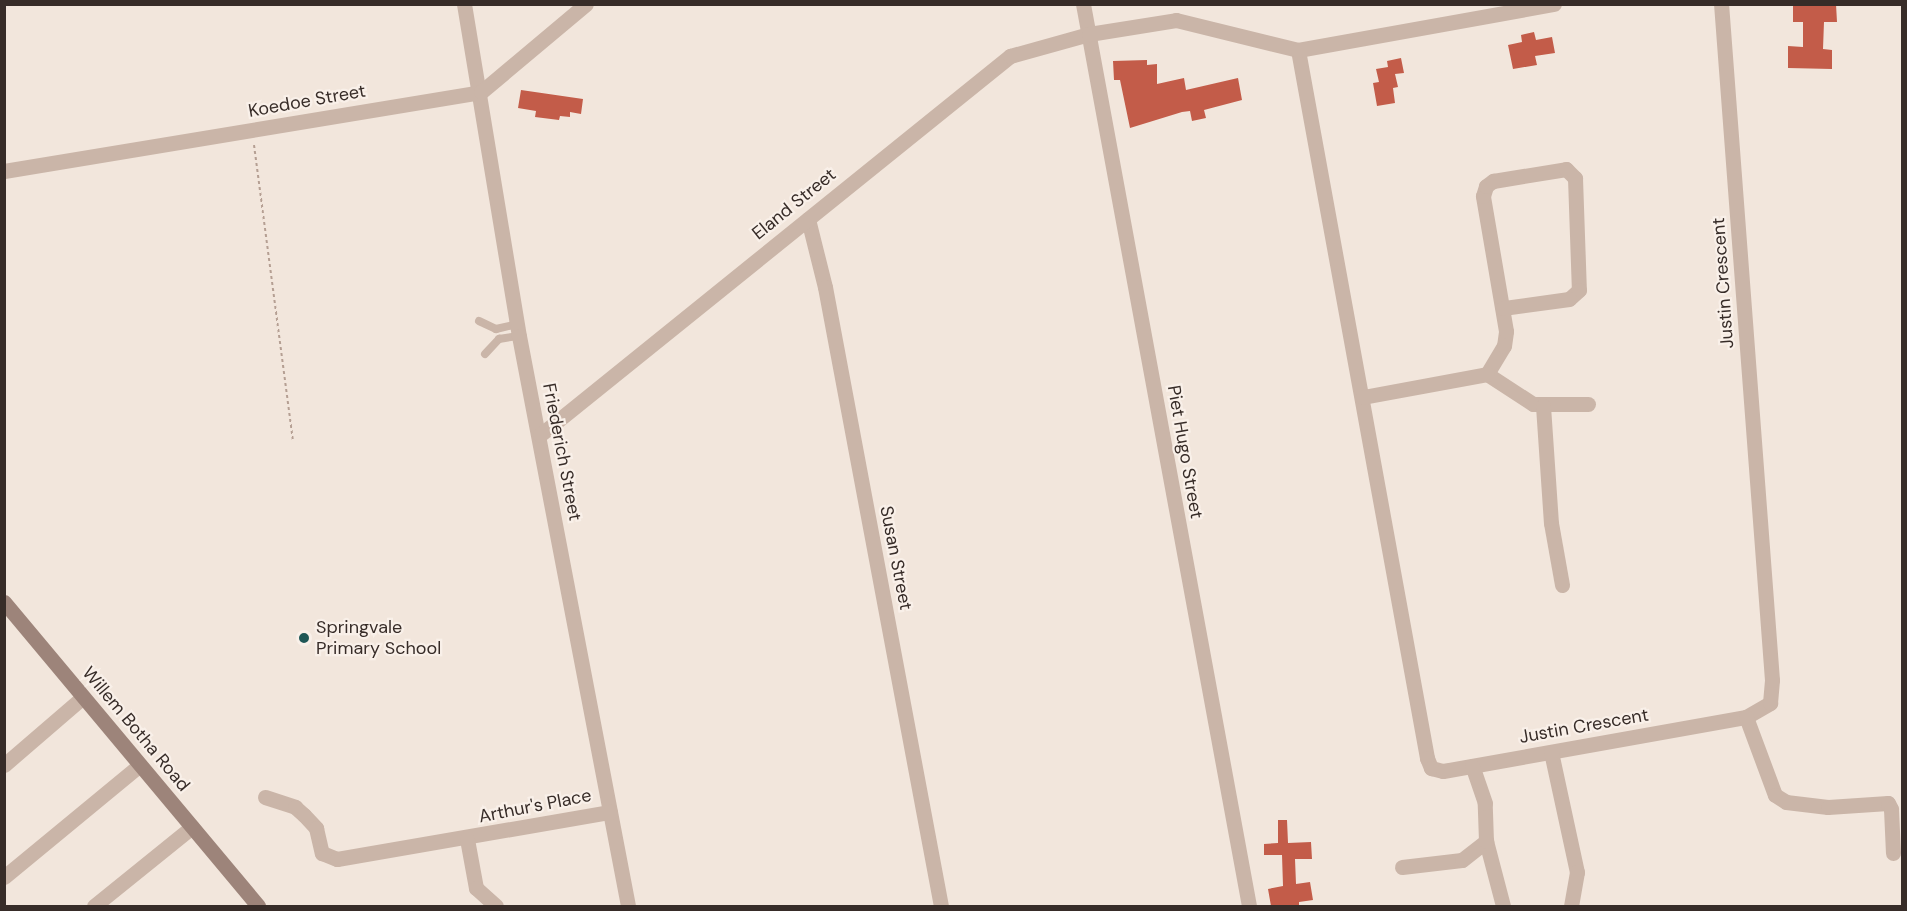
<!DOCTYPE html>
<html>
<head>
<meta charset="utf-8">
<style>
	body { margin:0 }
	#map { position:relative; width:1907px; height:911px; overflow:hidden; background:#f2e6dc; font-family:"DM Sans",sans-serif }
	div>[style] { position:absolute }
	.building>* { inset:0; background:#c35c49 }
	.path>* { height:2px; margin-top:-1px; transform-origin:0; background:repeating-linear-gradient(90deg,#b59f93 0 3px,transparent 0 6px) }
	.lane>* { height:8px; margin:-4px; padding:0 4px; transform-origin:4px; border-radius:4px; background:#cab5a8 }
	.street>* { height:15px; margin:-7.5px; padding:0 7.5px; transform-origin:7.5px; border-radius:7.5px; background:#cab5a8 }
	.secondary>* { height:15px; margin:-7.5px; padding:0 7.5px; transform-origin:7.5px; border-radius:7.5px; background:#9d847a }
	.dots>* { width:16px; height:16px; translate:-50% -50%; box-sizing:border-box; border:3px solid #f9f0e9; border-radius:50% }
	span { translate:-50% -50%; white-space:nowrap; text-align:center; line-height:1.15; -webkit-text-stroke:4.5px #f9f0e9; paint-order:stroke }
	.street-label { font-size:18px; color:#372c28 }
	.poi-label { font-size:18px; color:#372c28 }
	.left { translate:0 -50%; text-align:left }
	.frame { position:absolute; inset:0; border:6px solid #372c28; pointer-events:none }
</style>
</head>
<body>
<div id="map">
	<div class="building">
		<div style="clip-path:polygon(1793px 4px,1836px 4px,1837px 22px,1824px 22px,1823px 49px,1832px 50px,1832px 69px,1788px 68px,1788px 46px,1803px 47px,1803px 22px,1793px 22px)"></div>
		<div style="clip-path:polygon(1534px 32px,1536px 40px,1552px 37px,1555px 53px,1535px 56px,1537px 65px,1513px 69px,1508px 45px,1522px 42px,1521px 35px)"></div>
		<div style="clip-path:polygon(1401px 58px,1404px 73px,1395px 74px,1398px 87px,1393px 88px,1395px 103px,1377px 106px,1373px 83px,1379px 82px,1376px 69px,1388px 67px,1387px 61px)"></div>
		<div style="clip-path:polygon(1147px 60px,1147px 65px,1157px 64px,1157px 84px,1184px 78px,1186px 90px,1238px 78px,1242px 100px,1204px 110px,1206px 118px,1192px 121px,1190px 111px,1182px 112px,1130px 128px,1120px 80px,1114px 80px,1113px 61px)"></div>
		<div style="clip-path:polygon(521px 90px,583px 99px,581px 114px,570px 112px,570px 117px,560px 116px,559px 120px,535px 117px,536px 111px,518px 108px)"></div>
		<div style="clip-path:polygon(1278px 820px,1287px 820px,1288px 843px,1311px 842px,1312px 859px,1295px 859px,1296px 884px,1310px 882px,1313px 900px,1299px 902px,1299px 906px,1271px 906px,1268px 889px,1283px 886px,1282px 855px,1264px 855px,1264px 844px,1278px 843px)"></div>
	</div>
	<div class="path">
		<div style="left:254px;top:145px;width:299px;rotate:82.5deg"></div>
	</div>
	<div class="lane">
		<div style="left:479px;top:321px;width:19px;rotate:25deg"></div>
		<div style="left:496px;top:329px;width:22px;rotate:-13deg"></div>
		<div style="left:485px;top:354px;width:21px;rotate:-47deg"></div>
		<div style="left:499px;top:339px;width:20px;rotate:-9deg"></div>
	</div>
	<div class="street">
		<div style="left:464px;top:4px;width:337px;rotate:80.6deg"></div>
		<div style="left:519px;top:336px;width:580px;rotate:79.17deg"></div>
		<div style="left:1083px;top:4px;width:917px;rotate:79.57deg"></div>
		<div style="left:1298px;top:50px;width:720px;rotate:79.67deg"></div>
		<div style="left:1427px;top:758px;width:11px;rotate:68deg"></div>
		<div style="left:1431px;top:768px;width:12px;rotate:14deg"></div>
		<div style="left:1443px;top:771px;width:308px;rotate:-10.1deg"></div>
		<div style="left:1746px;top:717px;width:28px;rotate:-30deg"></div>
		<div style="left:1770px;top:703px;width:23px;rotate:-85deg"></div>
		<div style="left:1772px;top:680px;width:678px;rotate:-94.31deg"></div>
		<div style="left:4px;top:171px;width:483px;rotate:-9.4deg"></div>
		<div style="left:481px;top:92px;width:137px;rotate:-40deg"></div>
		<div style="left:808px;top:219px;width:70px;rotate:76deg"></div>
		<div style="left:825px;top:287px;width:630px;rotate:79.39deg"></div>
		<div style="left:1487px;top:374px;width:33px;rotate:-59deg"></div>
		<div style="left:1504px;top:346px;width:15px;rotate:-82deg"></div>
		<div style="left:1506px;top:331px;width:137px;rotate:-99.7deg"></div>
		<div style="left:1483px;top:196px;width:10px;rotate:-73deg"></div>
		<div style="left:1486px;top:186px;width:9px;rotate:-36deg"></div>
		<div style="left:1493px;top:181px;width:74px;rotate:-9.3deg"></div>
		<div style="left:1566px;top:169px;width:13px;rotate:45deg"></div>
		<div style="left:1575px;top:178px;width:112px;rotate:88deg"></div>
		<div style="left:1579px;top:290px;width:13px;rotate:138deg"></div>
		<div style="left:1569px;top:299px;width:67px;rotate:172.2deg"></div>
		<div style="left:1487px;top:374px;width:55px;rotate:33.1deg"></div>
		<div style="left:1533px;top:404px;width:55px"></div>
		<div style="left:1363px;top:397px;width:126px;rotate:-10.5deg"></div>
		<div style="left:1543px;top:406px;width:117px;rotate:86.1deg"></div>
		<div style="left:1551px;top:523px;width:63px;rotate:79.9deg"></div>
		<div style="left:540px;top:435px;width:604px;rotate:-38.88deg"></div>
		<div style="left:1010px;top:56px;width:82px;rotate:-15.6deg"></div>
		<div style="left:1089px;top:34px;width:88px;rotate:-9.1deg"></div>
		<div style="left:1176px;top:20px;width:126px;rotate:13.8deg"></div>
		<div style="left:1298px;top:50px;width:260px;rotate:-10.2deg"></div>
		<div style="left:1746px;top:717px;width:83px;rotate:69.6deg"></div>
		<div style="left:1775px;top:795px;width:13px;rotate:32deg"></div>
		<div style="left:1786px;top:802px;width:42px;rotate:6.8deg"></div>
		<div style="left:1828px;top:807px;width:60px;rotate:-3.8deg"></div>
		<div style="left:1888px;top:803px;width:7px;rotate:63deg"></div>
		<div style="left:1891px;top:809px;width:44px;rotate:87.4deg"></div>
		<div style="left:1551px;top:752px;width:123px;rotate:77.8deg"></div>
		<div style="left:1577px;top:872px;width:35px;rotate:100deg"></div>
		<div style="left:4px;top:765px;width:104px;rotate:-40.7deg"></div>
		<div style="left:265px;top:797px;width:32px;rotate:18deg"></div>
		<div style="left:295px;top:807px;width:12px;rotate:42deg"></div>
		<div style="left:304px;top:815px;width:18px;rotate:47deg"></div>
		<div style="left:316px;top:828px;width:26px;rotate:77deg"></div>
		<div style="left:322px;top:853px;width:16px;rotate:22deg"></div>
		<div style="left:337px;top:859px;width:277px;rotate:-9.8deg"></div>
		<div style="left:467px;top:839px;width:50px;rotate:79.6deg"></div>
		<div style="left:476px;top:888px;width:27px;rotate:42deg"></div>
		<div style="left:1486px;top:841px;width:67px;rotate:75.3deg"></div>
		<div style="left:1402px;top:867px;width:60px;rotate:-6.7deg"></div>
		<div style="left:1462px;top:860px;width:31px;rotate:-38deg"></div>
		<div style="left:1486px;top:841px;width:38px;rotate:-92deg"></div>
		<div style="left:1485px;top:803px;width:39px;rotate:-109deg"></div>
		<div style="left:4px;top:877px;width:176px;rotate:-39.5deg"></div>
		<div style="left:94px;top:906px;width:126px;rotate:-38.9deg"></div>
	</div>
	<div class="secondary">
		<div style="left:4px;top:602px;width:396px;rotate:50.1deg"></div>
	</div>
	<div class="dots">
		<div style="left:304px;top:638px;background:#1f5756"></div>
	</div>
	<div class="street-label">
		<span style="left:307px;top:101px;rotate:-10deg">Koedoe Street</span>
		<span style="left:794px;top:204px;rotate:-39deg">Eland Street</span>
		<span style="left:1723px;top:283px;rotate:-94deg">Justin Crescent</span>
		<span style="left:562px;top:452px;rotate:79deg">Friederich Street</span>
		<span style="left:1185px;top:452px;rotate:80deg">Piet Hugo Street</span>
		<span style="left:896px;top:558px;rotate:79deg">Susan Street</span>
		<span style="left:1584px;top:726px;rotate:-10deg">Justin Crescent</span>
		<span style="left:136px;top:729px;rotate:50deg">Willem Botha Road</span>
		<span style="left:535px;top:806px;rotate:-11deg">Arthur's Place</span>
	</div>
	<div class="poi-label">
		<span class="left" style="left:316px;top:638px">Springvale<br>Primary School</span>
	</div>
	<div class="frame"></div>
</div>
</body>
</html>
